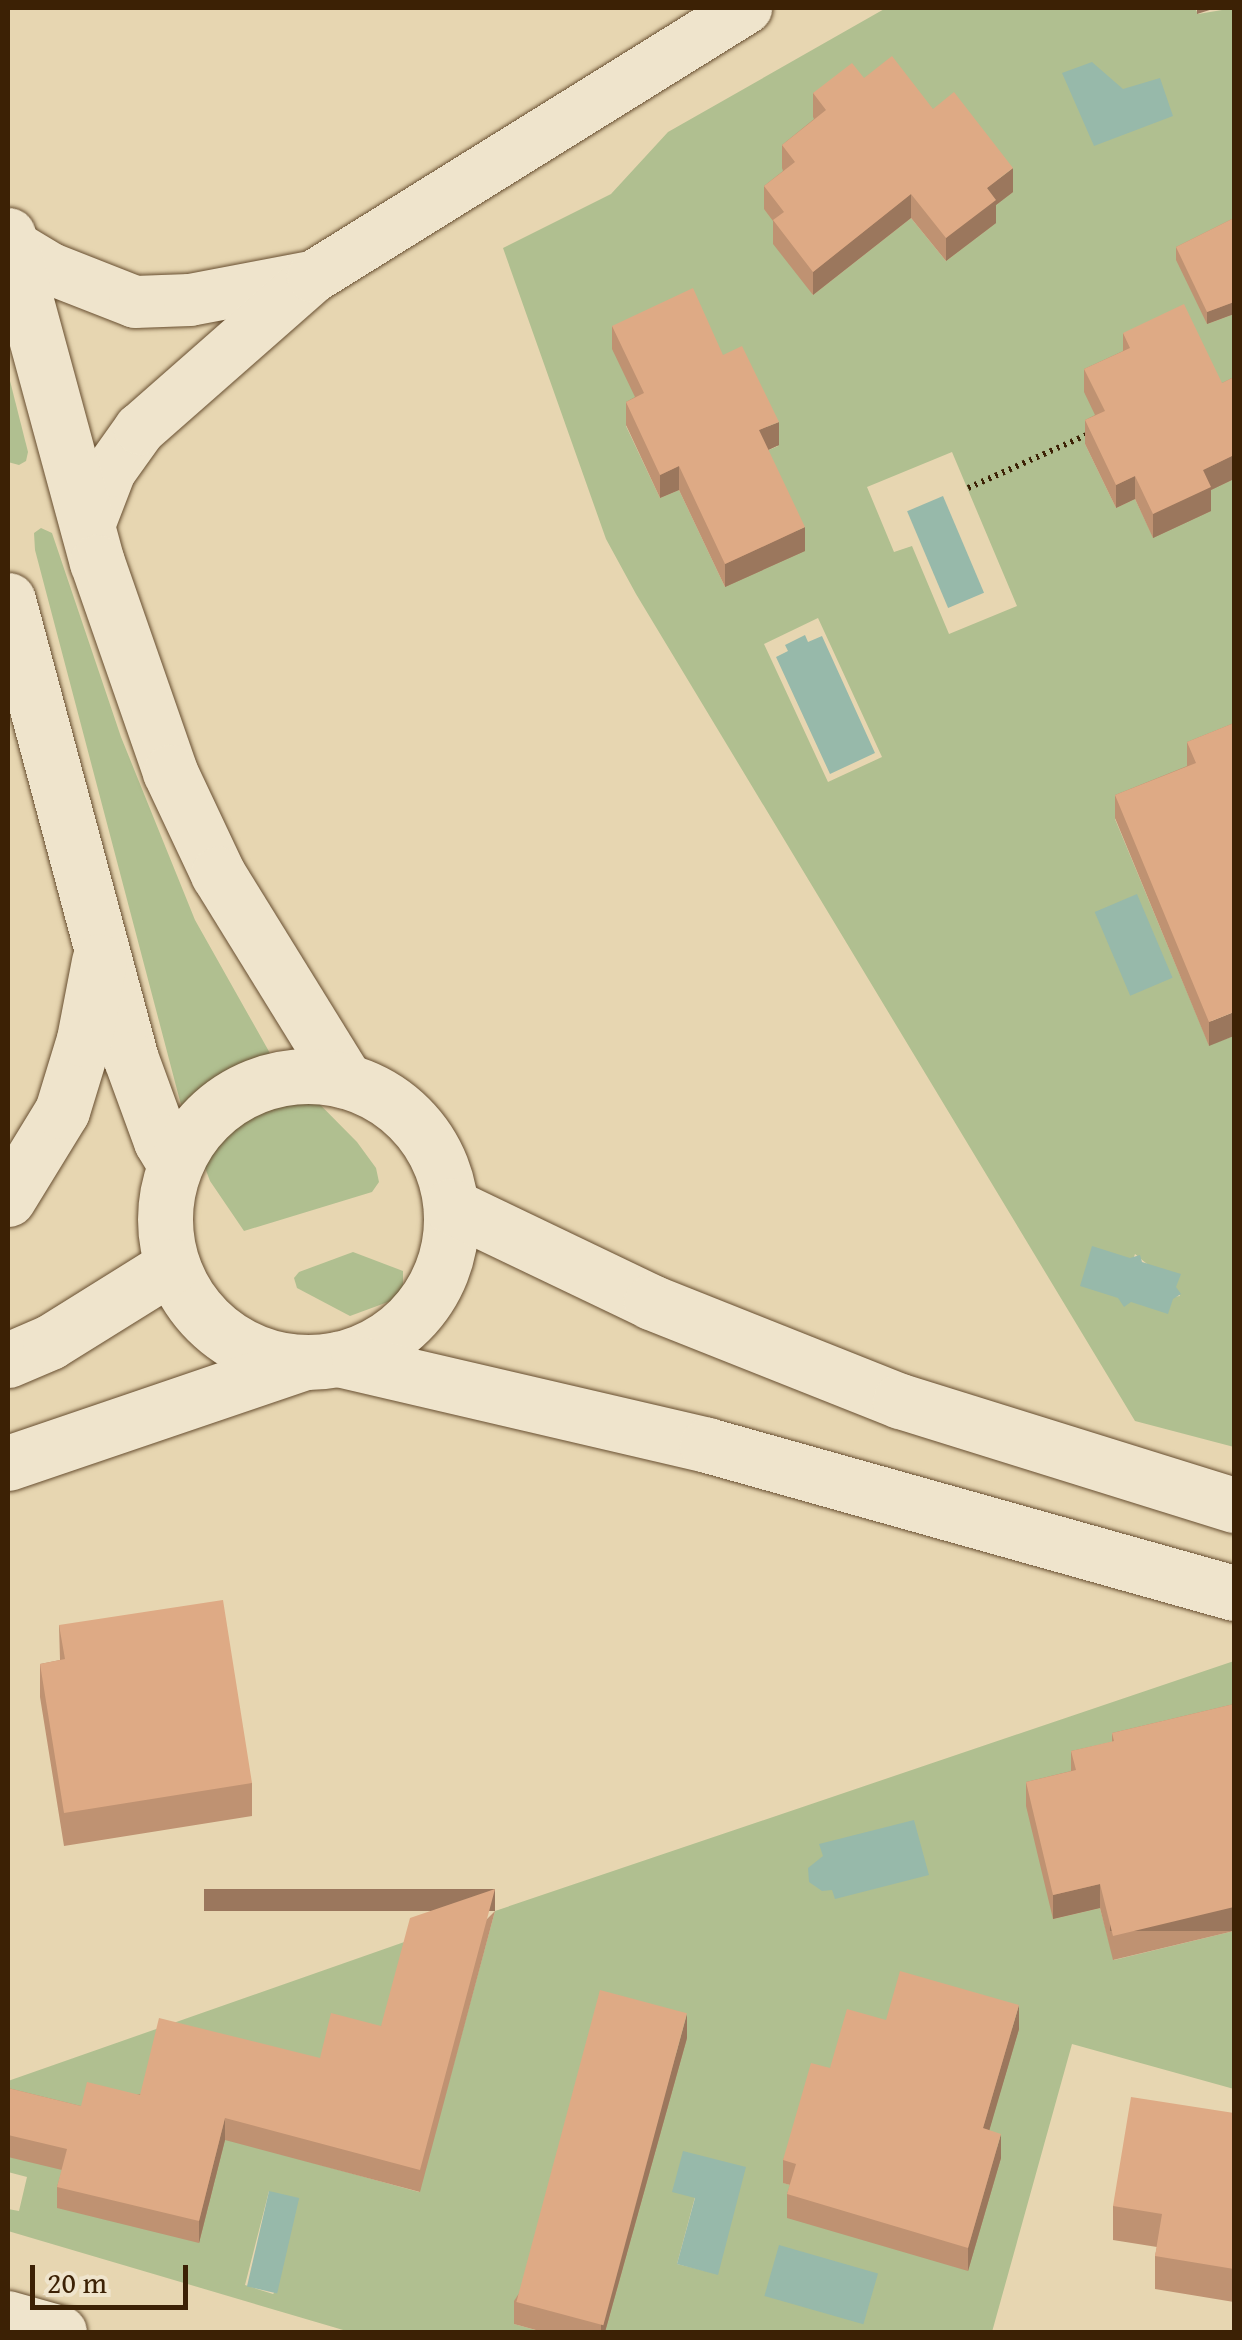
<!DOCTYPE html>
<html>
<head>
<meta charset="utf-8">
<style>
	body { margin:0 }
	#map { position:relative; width:1242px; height:2340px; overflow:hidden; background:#e7d6b1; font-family:"Gentium Book Plus",serif }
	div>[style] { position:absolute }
	.green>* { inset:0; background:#b0bf90 }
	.water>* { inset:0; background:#97b9aa; transform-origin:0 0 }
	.path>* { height:6px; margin-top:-3px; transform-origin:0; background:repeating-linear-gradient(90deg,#3c2105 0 2.5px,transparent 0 7.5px) }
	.roads { filter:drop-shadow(0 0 2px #674e30) drop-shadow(0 0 2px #674e30) }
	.street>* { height:52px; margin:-26px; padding:0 26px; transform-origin:26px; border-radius:26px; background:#efe4cc }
	.secondary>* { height:55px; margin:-27.5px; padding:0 27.5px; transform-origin:27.5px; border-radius:27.5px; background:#efe4cc }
	.secondary>.ring { margin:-27.5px; padding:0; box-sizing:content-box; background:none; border:55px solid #efe4cc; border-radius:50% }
	.wall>* { inset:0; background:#bf9272 }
	.shaded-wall>* { inset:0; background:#9b775d; transform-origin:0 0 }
	.building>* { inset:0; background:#deaa85; transform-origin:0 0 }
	span { translate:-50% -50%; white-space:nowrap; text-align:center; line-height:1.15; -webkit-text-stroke:9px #efe4cc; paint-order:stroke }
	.frame { position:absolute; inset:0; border:10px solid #3c2105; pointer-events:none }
	.scale { position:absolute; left:30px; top:2265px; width:158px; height:45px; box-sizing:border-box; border:5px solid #3c2105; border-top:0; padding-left:12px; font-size:30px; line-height:35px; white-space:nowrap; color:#3c2105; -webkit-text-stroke:8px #efe4cc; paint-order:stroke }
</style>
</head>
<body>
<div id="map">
	<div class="green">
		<div style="clip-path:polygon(evenodd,886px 8px,1195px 8px,1198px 14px,1234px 8px,1234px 230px,1207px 324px,1234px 314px,1234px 401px,1105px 435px,1085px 444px,1116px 508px,1135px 499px,1153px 537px,1203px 493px,1234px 479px,1234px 746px,1115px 819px,1209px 1045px,1234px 1036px,1234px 1447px,1135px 1421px,636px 594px,606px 539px,503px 248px,611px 194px,668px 132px,886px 8px,826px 133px,995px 223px,946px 261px,911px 218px,813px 295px,784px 235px,795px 186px,826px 133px,886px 8px,644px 417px,778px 446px,759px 454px,725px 587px,679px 490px,660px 498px,626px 426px,644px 417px,886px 8px,952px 452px,1017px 606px,949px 634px,912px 546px,894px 552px,867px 487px,952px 452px,886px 8px,818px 618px,882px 757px,828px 782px,764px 644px,818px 618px,886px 8px,1135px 1254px,1176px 1288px,1180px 1296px,1130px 1302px,1119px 1299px,1135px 1254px)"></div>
		<div style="clip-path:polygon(8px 373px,28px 452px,26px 461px,19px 465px,8px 462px)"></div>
		<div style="clip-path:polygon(41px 528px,52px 533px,121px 737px,195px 920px,271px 1055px,357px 1142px,376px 1168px,379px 1182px,372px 1192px,244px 1231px,210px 1181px,180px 1101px,35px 550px,34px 533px)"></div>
		<div style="clip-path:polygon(353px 1252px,403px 1271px,403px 1285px,396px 1299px,350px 1316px,297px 1288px,294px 1278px,299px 1272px)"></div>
		<div style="clip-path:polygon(evenodd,1234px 1661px,1234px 1728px,1053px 1919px,1100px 1908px,1114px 1960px,1234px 1931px,1234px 2089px,1072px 2044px,992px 2332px,605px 2332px,514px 2324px,543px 2332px,350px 2332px,8px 2231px,8px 2209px,19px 2211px,27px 2177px,8px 2172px,8px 2157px,140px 2117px,81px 2128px,8px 2110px,8px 2081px,410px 1940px,381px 2048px,299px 2159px,419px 2192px,495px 1911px,1234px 1661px,886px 2044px,796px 2187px,784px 2183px,886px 2044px,1234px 1661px,269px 2191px,274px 2293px,273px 2294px,245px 2285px,269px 2191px,1234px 1661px,695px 2197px,718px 2274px,677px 2264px,695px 2197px)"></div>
	</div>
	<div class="water">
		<div style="clip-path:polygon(1092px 62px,1123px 89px,1160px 78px,1173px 116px,1094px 146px,1062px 73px)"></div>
		<div style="left:943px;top:496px;width:105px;height:39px;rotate:67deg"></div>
		<div style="clip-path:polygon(805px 635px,808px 642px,822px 636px,875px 753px,830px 774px,776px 657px,788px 651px,785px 645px)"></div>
		<div style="left:1137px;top:894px;width:91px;height:46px;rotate:67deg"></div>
		<div style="clip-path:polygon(1092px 1246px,1130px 1258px,1140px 1255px,1142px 1262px,1181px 1274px,1176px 1287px,1181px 1294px,1173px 1299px,1168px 1314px,1131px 1302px,1124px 1307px,1118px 1298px,1080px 1286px)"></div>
		<div style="clip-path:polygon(914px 1820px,929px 1875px,835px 1899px,832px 1890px,822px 1891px,809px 1882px,808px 1868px,823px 1856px,819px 1844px)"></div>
		<div style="clip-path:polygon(683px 2151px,746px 2167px,718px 2275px,677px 2264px,695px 2198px,672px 2192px)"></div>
		<div style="left:269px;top:2191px;width:31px;height:98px;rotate:13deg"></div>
		<div style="left:779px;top:2245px;width:103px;height:53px;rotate:16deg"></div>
	</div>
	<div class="path">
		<div style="left:968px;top:488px;width:135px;rotate:-24.1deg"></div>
	</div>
	<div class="roads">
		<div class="street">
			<div style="left:11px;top:245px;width:47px;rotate:31deg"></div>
			<div style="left:51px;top:269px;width:90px;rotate:21.4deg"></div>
			<div style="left:135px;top:302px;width:55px;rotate:-2.1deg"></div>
			<div style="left:190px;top:300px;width:123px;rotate:-10.8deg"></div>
			<div style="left:90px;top:523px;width:56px;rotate:-69deg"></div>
			<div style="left:110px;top:471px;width:52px;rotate:-54.5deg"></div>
			<div style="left:140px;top:429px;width:230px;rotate:-41.3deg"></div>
			<div style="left:313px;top:277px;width:510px;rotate:-31.85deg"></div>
			<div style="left:8px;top:2317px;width:55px;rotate:15.8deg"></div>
		</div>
		<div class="secondary">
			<div style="left:8px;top:235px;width:339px;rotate:74.8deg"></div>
			<div style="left:97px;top:562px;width:222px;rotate:70.8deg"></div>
			<div style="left:170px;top:772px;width:113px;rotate:64.8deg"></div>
			<div style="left:218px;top:874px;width:243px;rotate:58.3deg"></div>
			<div style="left:8px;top:600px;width:475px;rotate:75deg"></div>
			<div style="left:131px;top:1059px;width:87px;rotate:69.9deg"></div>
			<div style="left:161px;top:1141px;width:27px;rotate:59deg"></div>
			<div class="ring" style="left:165px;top:1076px;width:231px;height:231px"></div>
			<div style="left:8px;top:1199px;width:103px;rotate:-58.5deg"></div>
			<div style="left:62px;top:1111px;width:75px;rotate:-73deg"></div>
			<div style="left:84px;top:1039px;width:79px;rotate:-79.1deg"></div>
			<div style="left:451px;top:1206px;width:222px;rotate:25.6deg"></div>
			<div style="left:651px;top:1302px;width:268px;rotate:21.7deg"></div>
			<div style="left:900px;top:1401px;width:350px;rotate:17.3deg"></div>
			<div style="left:338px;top:1359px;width:379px;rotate:13.1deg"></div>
			<div style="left:707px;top:1445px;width:547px;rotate:15.69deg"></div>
			<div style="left:8px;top:1360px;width:46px;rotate:-23.2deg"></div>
			<div style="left:50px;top:1342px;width:144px;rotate:-31.9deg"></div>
			<div style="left:8px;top:1463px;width:313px;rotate:-18.8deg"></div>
		</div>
	</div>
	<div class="wall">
		<div style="clip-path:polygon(864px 78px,933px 109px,1013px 192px,996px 205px,996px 223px,946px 261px,911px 218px,813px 295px,773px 244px,773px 221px,764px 209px,764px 186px,783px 171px,782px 168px,782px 145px,814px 119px,813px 117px,813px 93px)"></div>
		<div style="clip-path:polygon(1234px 218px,1234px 314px,1207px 324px,1176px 260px,1176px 247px)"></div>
		<div style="clip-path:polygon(612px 326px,723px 355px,779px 445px,768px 450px,805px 551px,725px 587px,679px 490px,660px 498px,626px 425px,626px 402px,635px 397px,612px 349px)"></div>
		<div style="clip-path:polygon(1123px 333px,1222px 383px,1234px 377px,1234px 479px,1211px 490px,1211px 511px,1153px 538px,1135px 499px,1116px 508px,1085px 444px,1085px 420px,1095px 415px,1084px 392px,1084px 369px,1123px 351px)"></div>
		<div style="clip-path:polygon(1234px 723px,1209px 1046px,1115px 818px,1115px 795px,1187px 766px,1187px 742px)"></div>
		<div style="clip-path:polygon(59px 1625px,252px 1783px,252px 1816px,64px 1846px,40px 1697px,40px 1664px,60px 1660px)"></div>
		<div style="clip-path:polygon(1234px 1704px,1234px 1931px,1113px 1960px,1100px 1908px,1053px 1919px,1026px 1806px,1026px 1782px,1071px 1771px,1071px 1751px,1112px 1742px,1112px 1733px)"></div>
		<div style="clip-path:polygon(495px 1911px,420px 2192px,225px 2140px,199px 2243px,57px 2208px,57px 2187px,62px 2170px,8px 2157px,8px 2088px,81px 2106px,320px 2058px,381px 2026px)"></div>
		<div style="clip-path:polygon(886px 2020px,1019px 2029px,989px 2130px,1001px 2158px,968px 2271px,787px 2218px,787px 2194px,790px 2185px,783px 2183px,783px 2160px,830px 2068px)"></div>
		<div style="clip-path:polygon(687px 2038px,605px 2332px,543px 2332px,514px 2324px,514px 2301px)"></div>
		<div style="clip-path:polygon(1234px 2113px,1234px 2302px,1155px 2289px,1155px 2256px,1157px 2247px,1113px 2240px,1113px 2206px)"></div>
	</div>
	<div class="shaded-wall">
		<div style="clip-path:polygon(1197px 8px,1216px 8px,1197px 14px)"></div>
		<div style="clip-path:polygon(1013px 168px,1013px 192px,996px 205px,996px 223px,946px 261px,946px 238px,987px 188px)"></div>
		<div style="clip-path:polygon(911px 194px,911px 218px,813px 295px,813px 272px)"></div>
		<div style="clip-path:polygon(1234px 302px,1234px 314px,1207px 324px,1207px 312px)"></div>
		<div style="clip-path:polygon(779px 422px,779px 445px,759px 454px,759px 430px)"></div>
		<div style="clip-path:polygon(1234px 455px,1234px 479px,1211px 490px,1211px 511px,1153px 538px,1153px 514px,1203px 470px)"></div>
		<div style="clip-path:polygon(679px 466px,679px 490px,660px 498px,660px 475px)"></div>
		<div style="clip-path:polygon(1135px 476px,1135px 499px,1116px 508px,1116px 485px)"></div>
		<div style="clip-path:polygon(805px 527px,805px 551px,725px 587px,725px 564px)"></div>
		<div style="clip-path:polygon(1234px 1012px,1234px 1036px,1209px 1046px,1209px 1022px)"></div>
		<div style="clip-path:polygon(1100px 1884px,1100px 1908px,1053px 1919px,1053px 1895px)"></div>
		<div style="left:495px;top:1889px;width:22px;height:291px;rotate:90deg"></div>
		<div style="left:1234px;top:1907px;width:24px;height:124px;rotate:90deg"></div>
		<div style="clip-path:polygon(1019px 2005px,1019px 2029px,983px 2152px,983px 2128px)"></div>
		<div style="clip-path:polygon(687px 2014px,687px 2038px,605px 2332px,601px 2332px,601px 2325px)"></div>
		<div style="clip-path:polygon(225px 2118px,225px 2140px,199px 2243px,199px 2221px)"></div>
		<div style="clip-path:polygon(1001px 2134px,1001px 2158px,968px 2271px,968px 2248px)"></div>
	</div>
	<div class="building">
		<div style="clip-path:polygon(892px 56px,933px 109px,954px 92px,1013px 168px,987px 188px,996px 200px,946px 238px,911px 194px,813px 272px,773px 220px,784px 212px,764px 186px,795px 162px,782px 145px,826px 110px,813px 93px,852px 63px,864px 78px)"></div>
		<div style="clip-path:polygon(1234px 218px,1234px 302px,1207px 312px,1176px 247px)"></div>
		<div style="clip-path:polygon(693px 288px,723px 355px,742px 346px,779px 422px,759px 430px,805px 527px,725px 564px,679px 466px,660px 475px,626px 402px,644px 393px,612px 326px)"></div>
		<div style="clip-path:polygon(1184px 304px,1222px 383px,1234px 377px,1234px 455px,1203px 470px,1211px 487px,1153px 514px,1135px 476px,1116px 485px,1085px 420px,1105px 411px,1084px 369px,1130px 348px,1123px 333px)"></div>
		<div style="clip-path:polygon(1234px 723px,1234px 1012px,1209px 1022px,1115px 795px,1196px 763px,1187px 742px)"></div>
		<div style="clip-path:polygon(223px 1600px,252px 1783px,64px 1813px,40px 1664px,65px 1659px,59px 1625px)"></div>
		<div style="clip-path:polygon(1234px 1704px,1234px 1907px,1113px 1936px,1100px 1884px,1053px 1895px,1026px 1782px,1076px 1770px,1071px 1751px,1114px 1741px,1112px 1733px)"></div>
		<div style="clip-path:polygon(495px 1889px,420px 2170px,225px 2118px,199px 2221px,57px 2187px,67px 2149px,8px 2135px,8px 2088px,81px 2106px,87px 2082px,140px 2095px,159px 2018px,320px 2058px,331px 2013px,381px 2026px,410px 1918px)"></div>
		<div style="clip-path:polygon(900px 1971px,1019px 2005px,983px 2128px,1001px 2134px,968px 2248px,787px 2194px,796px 2164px,783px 2160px,811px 2063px,830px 2068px,847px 2009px,886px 2020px)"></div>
		<div style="left:600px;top:1990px;width:90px;height:323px;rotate:15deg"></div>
		<div style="clip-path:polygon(1131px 2097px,1234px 2113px,1234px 2269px,1155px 2256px,1162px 2214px,1113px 2206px)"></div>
	</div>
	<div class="frame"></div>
	<div class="scale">20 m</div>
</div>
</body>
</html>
